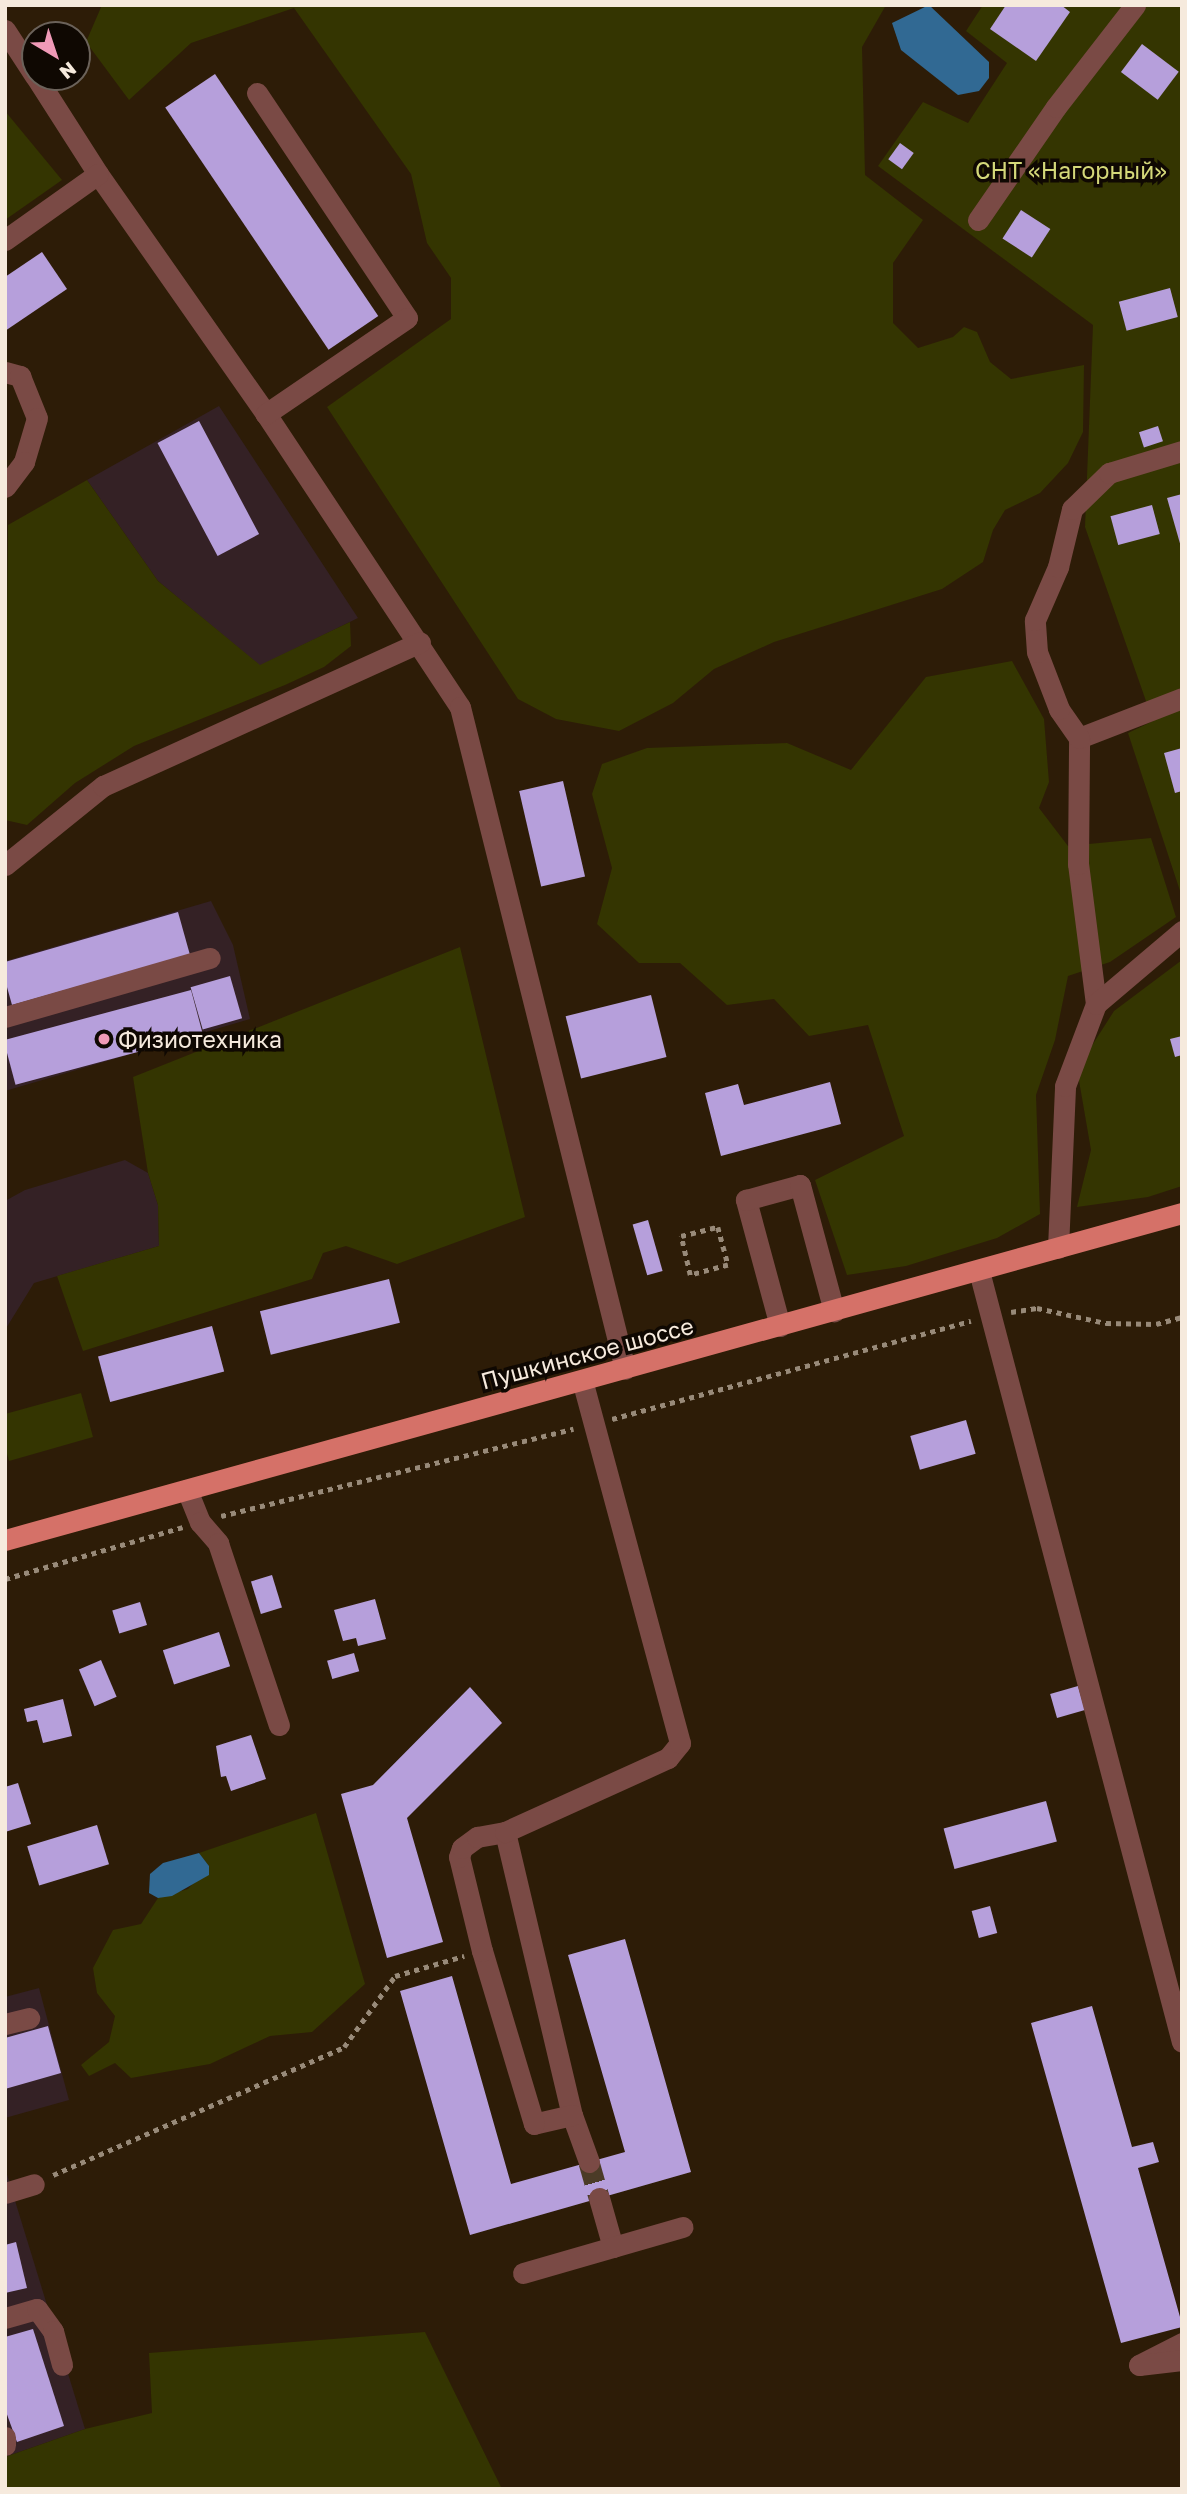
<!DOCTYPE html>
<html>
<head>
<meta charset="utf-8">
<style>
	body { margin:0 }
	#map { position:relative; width:1187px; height:2494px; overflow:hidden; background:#2d1c07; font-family:"Golos Text",sans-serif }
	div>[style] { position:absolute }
	.industrial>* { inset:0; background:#342125 }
	.green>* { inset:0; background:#343501 }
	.water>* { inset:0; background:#316993 }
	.building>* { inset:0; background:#b69fdb; transform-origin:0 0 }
	.minor-tunnel>* { height:21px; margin-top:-10.5px; transform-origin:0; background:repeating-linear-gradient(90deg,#4b3b27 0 21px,transparent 0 31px) }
	.path>* { height:4.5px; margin-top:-2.25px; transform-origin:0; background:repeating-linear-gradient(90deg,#988a79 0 5px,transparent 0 10px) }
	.minor>* { height:21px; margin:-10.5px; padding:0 10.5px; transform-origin:10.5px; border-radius:10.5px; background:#7a4a45 }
	.major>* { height:21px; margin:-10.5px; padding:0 10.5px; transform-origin:10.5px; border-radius:10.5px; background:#d57168 }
	.dots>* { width:19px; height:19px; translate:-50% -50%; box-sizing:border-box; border:4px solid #0f0802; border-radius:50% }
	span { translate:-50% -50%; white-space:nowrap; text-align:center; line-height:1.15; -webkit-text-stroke:7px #0f0802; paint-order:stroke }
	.park-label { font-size:23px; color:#d4d879 }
	.poi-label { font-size:23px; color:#f6eadd }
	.left { translate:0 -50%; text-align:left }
	.street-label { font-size:23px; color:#f6eadd }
	.frame { position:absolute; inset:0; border:7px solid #f6eadd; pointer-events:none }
	.north { position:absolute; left:21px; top:21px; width:70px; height:70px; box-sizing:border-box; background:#0f0802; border:2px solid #6b625a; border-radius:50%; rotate:141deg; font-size:19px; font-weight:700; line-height:28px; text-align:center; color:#f6eadd }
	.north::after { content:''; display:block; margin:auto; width:24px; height:32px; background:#f09ab7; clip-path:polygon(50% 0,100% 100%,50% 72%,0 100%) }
</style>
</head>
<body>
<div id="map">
	<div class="industrial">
		<div style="clip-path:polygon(219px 406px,358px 618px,260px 666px,158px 581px,87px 480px)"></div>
		<div style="clip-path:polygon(211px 901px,233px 945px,250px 1019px,5px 1091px,5px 961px)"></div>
		<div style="clip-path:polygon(125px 1160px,148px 1173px,158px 1205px,159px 1246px,34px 1283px,5px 1330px,5px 1201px,25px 1190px)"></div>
		<div style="clip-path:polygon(39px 1988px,69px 2100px,5px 2118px,5px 1997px)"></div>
		<div style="clip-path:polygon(5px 2168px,85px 2429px,5px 2457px)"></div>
	</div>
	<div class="green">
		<div style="clip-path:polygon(102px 5px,886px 5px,862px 47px,865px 175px,923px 220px,893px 263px,893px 323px,918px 348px,953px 337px,964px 327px,977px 332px,990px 362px,1011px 379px,1084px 365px,1083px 432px,1068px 463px,1040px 493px,1005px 510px,993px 530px,983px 562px,942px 589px,774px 642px,714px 669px,673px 703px,619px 731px,556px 719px,518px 699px,327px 407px,451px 319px,451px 278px,427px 243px,411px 174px,294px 8px,191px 43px,129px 100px,86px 42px)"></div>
		<div style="clip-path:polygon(983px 5px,1182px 5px,1182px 897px,1128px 733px,1153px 721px,1085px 527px,1093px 325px,878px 166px,923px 102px,968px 123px,1007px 63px,966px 31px)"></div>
		<div style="clip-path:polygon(5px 111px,62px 180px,5px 220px)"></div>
		<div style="clip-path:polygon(87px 480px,158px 581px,260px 665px,350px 622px,351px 646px,324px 667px,285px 685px,134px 746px,75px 783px,27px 825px,5px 820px,8px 525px)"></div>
		<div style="clip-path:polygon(1012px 661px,1044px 719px,1049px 782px,1039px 808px,1068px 846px,1151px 838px,1176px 917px,1110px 962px,1068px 976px,1055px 1040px,1036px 1095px,1040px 1214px,997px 1238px,906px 1266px,847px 1275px,815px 1180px,904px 1136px,868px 1025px,809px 1036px,774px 999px,727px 1005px,680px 963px,639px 963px,597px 924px,612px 868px,592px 794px,602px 764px,647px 748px,787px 743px,851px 770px,926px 677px)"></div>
		<div style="clip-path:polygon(460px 947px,525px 1217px,397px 1264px,346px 1246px,323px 1253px,312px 1279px,83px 1351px,57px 1276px,159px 1246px,158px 1205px,148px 1173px,133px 1077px)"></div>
		<div style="clip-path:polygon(1182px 960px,1182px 1186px,1148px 1197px,1077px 1207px,1091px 1150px,1077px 1069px,1114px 1011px)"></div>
		<div style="clip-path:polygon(81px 1393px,93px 1437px,9px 1461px,5px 1446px,5px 1414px)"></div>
		<div style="clip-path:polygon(316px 1813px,365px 1984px,312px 2032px,270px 2036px,210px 2064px,131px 2078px,115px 2063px,89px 2076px,81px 2065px,109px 2042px,115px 2016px,97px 1993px,93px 1968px,113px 1930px,141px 1924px,158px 1898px,188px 1889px,209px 1866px,199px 1853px)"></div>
		<div style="clip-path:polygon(425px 2332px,502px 2489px,5px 2489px,5px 2457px,85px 2429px,152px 2413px,149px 2353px)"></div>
	</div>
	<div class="water">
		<div style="clip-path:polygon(929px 5px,989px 62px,989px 78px,979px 91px,958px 95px,901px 50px,892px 23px)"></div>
		<div style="clip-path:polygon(199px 1853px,209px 1866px,209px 1875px,172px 1896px,158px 1898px,149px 1893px,150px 1874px,163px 1863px)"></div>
	</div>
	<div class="building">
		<div style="clip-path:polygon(1006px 5px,1061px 5px,1070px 12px,1036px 61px,990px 29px)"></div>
		<div style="left:1142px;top:44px;width:46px;height:35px;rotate:37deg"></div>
		<div style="left:215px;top:74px;width:292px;height:60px;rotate:56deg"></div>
		<div style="left:900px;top:143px;width:17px;height:20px;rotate:36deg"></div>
		<div style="left:1021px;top:210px;width:35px;height:34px;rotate:33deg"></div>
		<div style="clip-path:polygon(42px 252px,67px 289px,5px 331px,5px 277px)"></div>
		<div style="left:1170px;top:288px;width:30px;height:53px;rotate:75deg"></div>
		<div style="left:199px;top:421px;width:128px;height:47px;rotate:62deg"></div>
		<div style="left:1158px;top:426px;width:16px;height:20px;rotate:72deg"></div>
		<div style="clip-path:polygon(1182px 494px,1182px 546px,1181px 547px,1167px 498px)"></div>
		<div style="left:1152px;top:505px;width:30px;height:43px;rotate:75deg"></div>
		<div style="clip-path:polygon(1182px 748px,1182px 791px,1175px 793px,1164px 753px)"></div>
		<div style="left:563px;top:781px;width:98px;height:45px;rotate:77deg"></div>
		<div style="clip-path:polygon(178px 912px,190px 955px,12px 1005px,5px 980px,5px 962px)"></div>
		<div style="left:230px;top:976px;width:44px;height:41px;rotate:74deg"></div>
		<div style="left:191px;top:990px;width:46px;height:194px;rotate:75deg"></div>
		<div style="left:651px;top:995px;width:64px;height:88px;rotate:76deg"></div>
		<div style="clip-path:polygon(1182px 1036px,1182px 1055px,1175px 1057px,1170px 1039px)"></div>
		<div style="clip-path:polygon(830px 1082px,841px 1124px,721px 1156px,705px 1093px,738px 1084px,744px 1105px)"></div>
		<div style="left:648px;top:1220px;width:53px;height:16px;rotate:74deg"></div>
		<div style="left:389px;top:1279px;width:45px;height:133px;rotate:76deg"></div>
		<div style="left:212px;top:1326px;width:47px;height:118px;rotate:75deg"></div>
		<div style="left:966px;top:1420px;width:35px;height:58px;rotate:74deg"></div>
		<div style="left:272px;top:1575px;width:34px;height:22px;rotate:73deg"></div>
		<div style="clip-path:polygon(375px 1599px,386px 1639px,358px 1646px,356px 1638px,343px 1641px,334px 1610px)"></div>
		<div style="left:140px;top:1602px;width:24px;height:29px;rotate:73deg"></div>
		<div style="left:219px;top:1632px;width:36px;height:59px;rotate:72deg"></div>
		<div style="left:354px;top:1653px;width:19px;height:28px;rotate:74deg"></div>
		<div style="left:101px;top:1660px;width:40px;height:24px;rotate:67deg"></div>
		<div style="left:1078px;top:1686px;width:25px;height:29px;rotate:74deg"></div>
		<div style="clip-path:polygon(470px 1687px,502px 1723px,407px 1818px,443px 1942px,387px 1958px,341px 1794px,373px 1785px)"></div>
		<div style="clip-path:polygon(63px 1699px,72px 1736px,43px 1743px,37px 1720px,27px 1722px,24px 1709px)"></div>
		<div style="clip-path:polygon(251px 1735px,266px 1779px,231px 1791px,226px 1776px,221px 1777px,216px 1746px)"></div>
		<div style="clip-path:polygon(18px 1783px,31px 1824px,5px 1832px,5px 1787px)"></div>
		<div style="left:1046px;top:1801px;width:42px;height:106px;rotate:75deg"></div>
		<div style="left:97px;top:1825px;width:41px;height:73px;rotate:73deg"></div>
		<div style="left:990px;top:1906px;width:28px;height:19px;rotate:75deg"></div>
		<div style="clip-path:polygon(625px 1939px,691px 2172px,470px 2235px,400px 1991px,452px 1976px,511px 2184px,625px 2152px,568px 1955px)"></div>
		<div style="clip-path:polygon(1092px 2006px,1132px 2147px,1153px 2142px,1159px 2162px,1138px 2168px,1182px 2324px,1182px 2327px,1121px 2343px,1031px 2023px)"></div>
		<div style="clip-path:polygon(48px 2026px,61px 2073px,5px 2089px,5px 2038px)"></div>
		<div style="clip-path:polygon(16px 2242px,27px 2288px,5px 2293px,5px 2245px)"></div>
		<div style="clip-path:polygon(33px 2329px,64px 2426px,17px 2442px,5px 2409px,5px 2337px)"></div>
	</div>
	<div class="minor-tunnel">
		<div style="left:589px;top:2162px;width:37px;rotate:74deg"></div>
	</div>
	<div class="path">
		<div style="left:718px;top:1227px;width:39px;rotate:75deg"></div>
		<div style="left:728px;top:1265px;width:39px;rotate:165deg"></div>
		<div style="left:690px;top:1275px;width:40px;rotate:-103deg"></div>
		<div style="left:681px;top:1236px;width:38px;rotate:-14deg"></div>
		<div style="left:1011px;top:1312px;width:26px;rotate:-9deg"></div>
		<div style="left:1037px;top:1308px;width:71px;rotate:12.3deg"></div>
		<div style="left:1106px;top:1323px;width:50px;rotate:1.1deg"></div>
		<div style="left:1156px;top:1324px;width:27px;rotate:-15deg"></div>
		<div style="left:612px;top:1419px;width:372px;rotate:-15.3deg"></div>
		<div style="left:221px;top:1516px;width:363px;rotate:-13.9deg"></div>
		<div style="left:5px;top:1579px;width:185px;rotate:-16.3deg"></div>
		<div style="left:53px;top:2175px;width:318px;rotate:-23.7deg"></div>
		<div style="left:344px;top:2047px;width:87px;rotate:-54.3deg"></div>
		<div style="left:395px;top:1976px;width:72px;rotate:-16.2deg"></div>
	</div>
	<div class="minor">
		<div style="left:5px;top:30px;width:55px;rotate:56.9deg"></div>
		<div style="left:36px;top:77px;width:115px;rotate:57.4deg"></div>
		<div style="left:98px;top:174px;width:293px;rotate:55deg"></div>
		<div style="left:266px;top:414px;width:351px;rotate:56.5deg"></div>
		<div style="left:460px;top:707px;width:682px;rotate:76deg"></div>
		<div style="left:257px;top:93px;width:270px;rotate:56.3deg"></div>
		<div style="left:407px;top:318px;width:171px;rotate:145.8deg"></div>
		<div style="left:978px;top:220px;width:137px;rotate:-55.4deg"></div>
		<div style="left:1056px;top:107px;width:129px;rotate:-52.2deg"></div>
		<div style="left:5px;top:240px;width:114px;rotate:-35.4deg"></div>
		<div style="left:5px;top:372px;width:16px;rotate:15deg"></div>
		<div style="left:20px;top:376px;width:45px;rotate:68deg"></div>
		<div style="left:37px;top:418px;width:46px;rotate:106.5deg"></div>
		<div style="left:24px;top:462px;width:31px;rotate:127deg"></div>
		<div style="left:1079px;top:738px;width:110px;rotate:-21.2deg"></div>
		<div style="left:5px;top:865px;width:126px;rotate:-38.9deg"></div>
		<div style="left:103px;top:786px;width:348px;rotate:-24.4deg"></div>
		<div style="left:1096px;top:1004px;width:141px;rotate:-97.3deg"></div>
		<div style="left:1078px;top:864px;width:126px;rotate:-89.5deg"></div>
		<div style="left:1079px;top:738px;width:35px;rotate:-125deg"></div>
		<div style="left:1059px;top:709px;width:61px;rotate:-111.1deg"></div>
		<div style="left:1037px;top:652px;width:32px;rotate:-94deg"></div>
		<div style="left:1035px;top:620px;width:58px;rotate:-66.5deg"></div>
		<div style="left:1058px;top:567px;width:60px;rotate:-76.4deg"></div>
		<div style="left:1072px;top:509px;width:52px;rotate:-44.2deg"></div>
		<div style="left:1109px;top:473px;width:76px;rotate:-16.8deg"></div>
		<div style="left:5px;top:1017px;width:213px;rotate:-16.1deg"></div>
		<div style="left:1058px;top:1248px;width:162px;rotate:-87.5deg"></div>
		<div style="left:1065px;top:1086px;width:88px;rotate:-69.3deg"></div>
		<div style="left:1096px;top:1004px;width:113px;rotate:-40.3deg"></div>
		<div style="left:979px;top:1271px;width:797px;rotate:75.25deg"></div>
		<div style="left:780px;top:1326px;width:131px;rotate:-105.1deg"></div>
		<div style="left:746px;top:1200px;width:56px;rotate:-15.5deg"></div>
		<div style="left:800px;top:1185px;width:131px;rotate:74.9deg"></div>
		<div style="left:187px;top:1490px;width:35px;rotate:68deg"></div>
		<div style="left:200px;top:1522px;width:28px;rotate:49deg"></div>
		<div style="left:218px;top:1543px;width:192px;rotate:71.5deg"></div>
		<div style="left:505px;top:1832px;width:291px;rotate:76.7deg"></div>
		<div style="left:572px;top:2115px;width:50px;rotate:70.1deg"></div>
		<div style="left:5px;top:2024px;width:25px;rotate:-14deg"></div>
		<div style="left:572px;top:2115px;width:39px;rotate:167deg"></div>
		<div style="left:534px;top:2124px;width:181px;rotate:-106.7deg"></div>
		<div style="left:482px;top:1951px;width:97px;rotate:-103.7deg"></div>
		<div style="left:459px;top:1857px;width:9px;rotate:-72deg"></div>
		<div style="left:462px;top:1848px;width:19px;rotate:-36deg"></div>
		<div style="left:477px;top:1837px;width:28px;rotate:-10deg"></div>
		<div style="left:505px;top:1832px;width:179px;rotate:-24.4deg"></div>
		<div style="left:668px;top:1758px;width:19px;rotate:-51deg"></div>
		<div style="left:680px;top:1743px;width:375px;rotate:-105.1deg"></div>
		<div style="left:5px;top:2193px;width:30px;rotate:-17deg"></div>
		<div style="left:599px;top:2198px;width:51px;rotate:74.1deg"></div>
		<div style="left:523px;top:2273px;width:166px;rotate:-16.1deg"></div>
		<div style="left:5px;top:2318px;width:33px;rotate:-16deg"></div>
		<div style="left:37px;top:2309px;width:27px;rotate:54deg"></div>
		<div style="left:53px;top:2331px;width:35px;rotate:75deg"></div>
		<div style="left:1182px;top:2343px;width:48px;rotate:152.9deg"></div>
		<div style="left:1139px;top:2365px;width:43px;rotate:-6.6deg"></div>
		<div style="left:5px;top:2437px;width:8px;rotate:90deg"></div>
	</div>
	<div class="major">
		<div style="left:5px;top:1540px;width:1222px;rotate:-15.53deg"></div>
	</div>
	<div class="dots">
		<div style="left:104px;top:1039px;background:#f09ab7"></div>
	</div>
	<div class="park-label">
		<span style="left:1071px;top:170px">СНТ «Нагорный»</span>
	</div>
	<div class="poi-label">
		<span class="left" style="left:118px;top:1039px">Физиотехника</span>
	</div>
	<div class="street-label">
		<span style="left:587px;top:1353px;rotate:-15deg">Пушкинское шоссе</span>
	</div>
	<div class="frame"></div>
	<div class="north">N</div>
</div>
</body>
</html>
